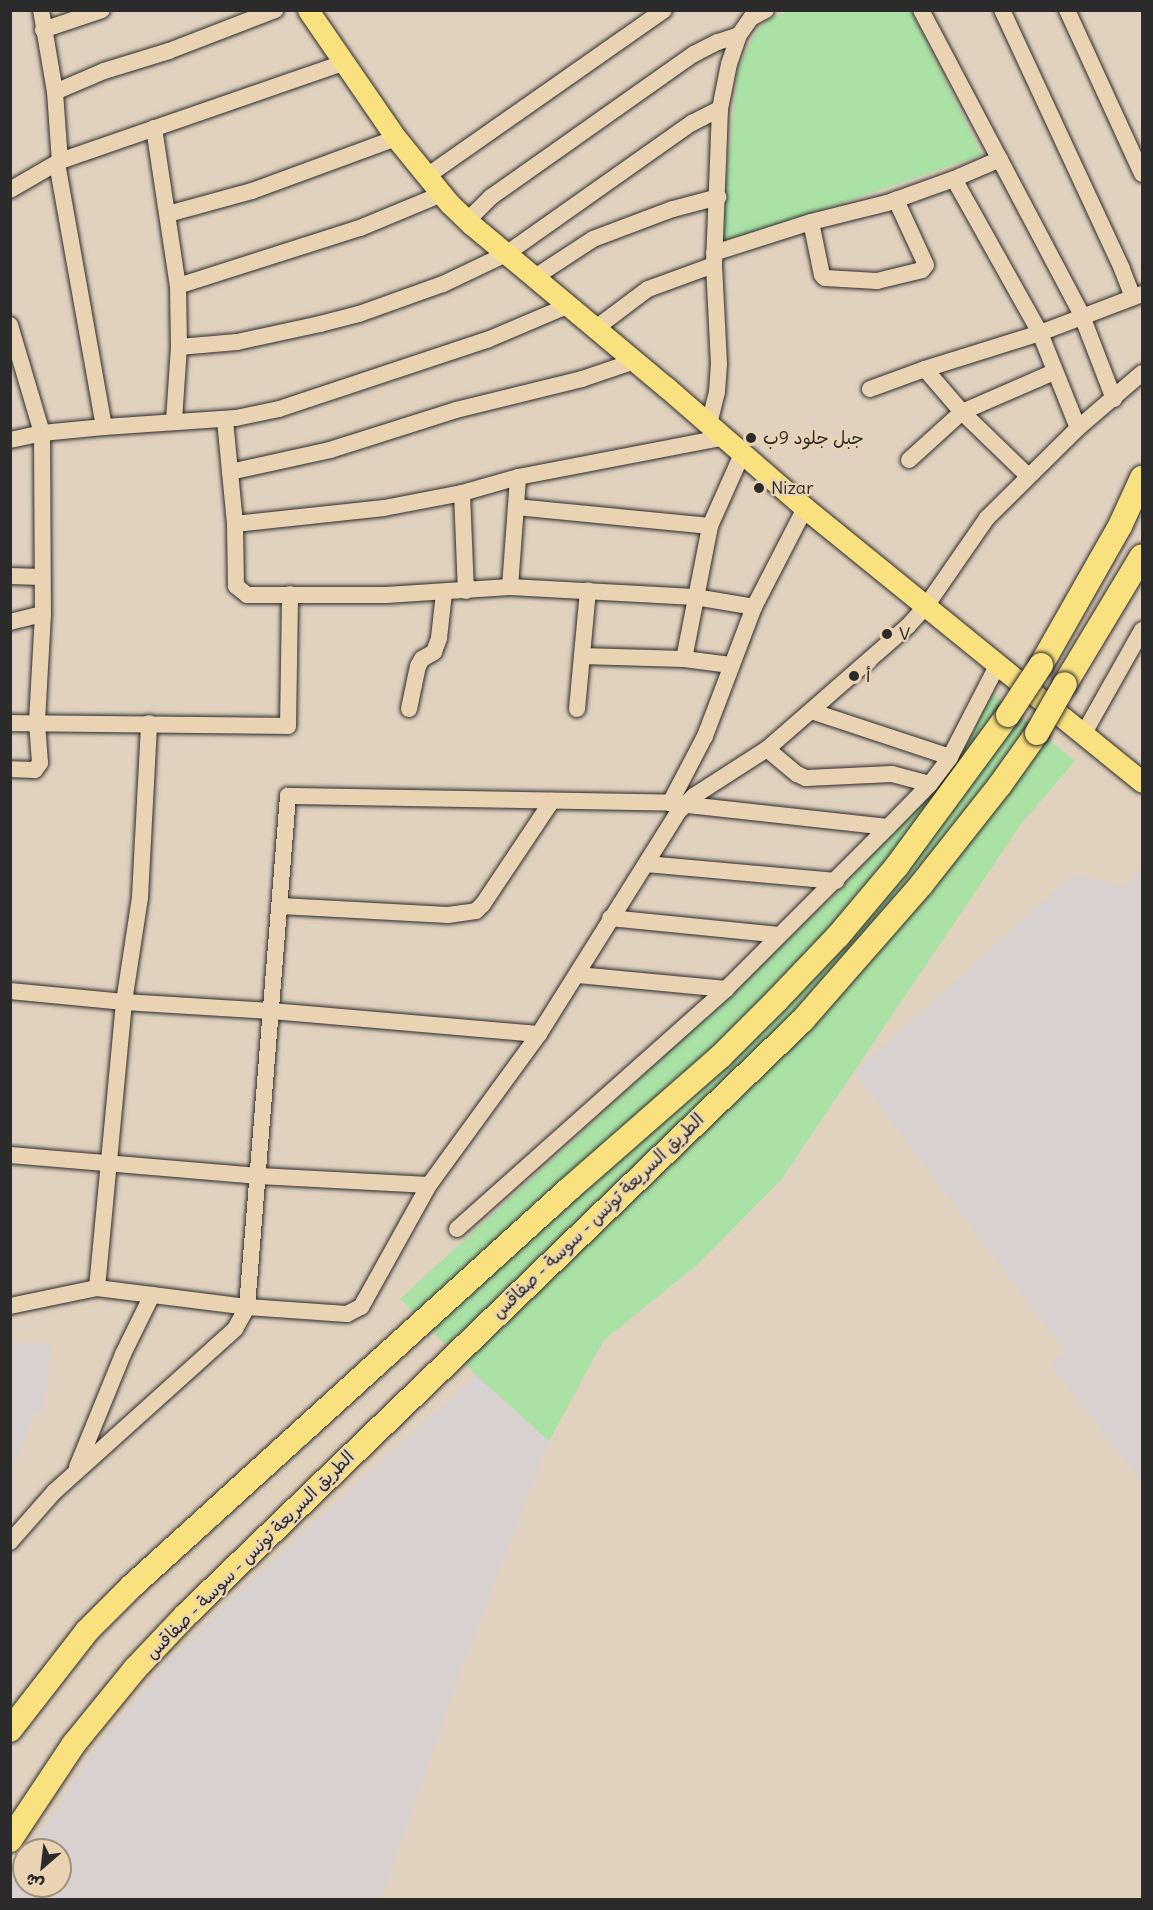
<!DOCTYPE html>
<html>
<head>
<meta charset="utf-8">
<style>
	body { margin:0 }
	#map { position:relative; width:1153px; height:1910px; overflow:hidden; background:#e1d2c0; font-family:Delius,"Playpen Sans Arabic",sans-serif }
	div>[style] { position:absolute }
	.built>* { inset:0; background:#d8d1d0 }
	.green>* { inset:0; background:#aae1a5 }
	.roads { filter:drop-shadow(0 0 2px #2b2b2b) drop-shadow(0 0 2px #2b2b2b) }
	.minor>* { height:16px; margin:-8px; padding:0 8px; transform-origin:8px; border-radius:8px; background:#e9d3b2 }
	.major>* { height:21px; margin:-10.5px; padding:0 10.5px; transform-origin:10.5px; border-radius:10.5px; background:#fae180 }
	.highway>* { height:24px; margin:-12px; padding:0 12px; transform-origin:12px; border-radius:12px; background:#fae180 }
	.bridges { filter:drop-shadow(0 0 2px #2b2b2b) drop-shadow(0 0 2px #2b2b2b) }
	.highway-bridge>* { height:24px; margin:-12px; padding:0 12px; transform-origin:12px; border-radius:12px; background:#fae180 }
	.dots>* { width:16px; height:16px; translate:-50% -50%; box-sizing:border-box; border:3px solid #e9d3b2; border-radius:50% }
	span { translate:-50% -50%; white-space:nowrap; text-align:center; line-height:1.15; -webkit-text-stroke:4.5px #e9d3b2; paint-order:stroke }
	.poi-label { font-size:18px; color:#2b2b2b }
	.left { translate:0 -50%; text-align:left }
	.street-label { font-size:18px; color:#2b2b2b }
	.frame { position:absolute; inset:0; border:12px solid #2b2b2b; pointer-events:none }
	.north { position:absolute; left:12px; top:1838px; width:60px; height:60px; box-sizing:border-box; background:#e9d3b2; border:2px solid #9d907c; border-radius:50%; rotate:208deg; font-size:16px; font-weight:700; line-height:24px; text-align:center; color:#2b2b2b }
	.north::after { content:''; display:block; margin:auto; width:21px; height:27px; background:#2b2b2b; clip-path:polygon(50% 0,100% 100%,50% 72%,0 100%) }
</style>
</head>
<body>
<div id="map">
	<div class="built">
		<div style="clip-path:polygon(1142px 866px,1142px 1482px,1050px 1365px,1065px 1351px,854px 1072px,1072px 875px,1128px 885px)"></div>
		<div style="clip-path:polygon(11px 1342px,51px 1345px,44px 1413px,35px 1412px,11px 1471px)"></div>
		<div style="clip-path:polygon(476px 1375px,549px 1441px,465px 1660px,381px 1899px,11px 1899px,11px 1888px,24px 1860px,24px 1886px,60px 1886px,60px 1850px,30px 1850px,97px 1746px,163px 1667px,255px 1576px)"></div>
	</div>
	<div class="green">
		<div style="clip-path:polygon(788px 11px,911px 11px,982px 155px,719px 245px,738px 67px,756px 31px,770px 18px)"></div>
		<div style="clip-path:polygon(984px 687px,1075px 761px,1021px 824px,781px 1180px,698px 1264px,604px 1340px,549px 1441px,476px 1375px,400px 1299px,713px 1011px,839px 891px,887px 839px,953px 751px)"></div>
	</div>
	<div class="roads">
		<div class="minor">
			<div style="left:41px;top:10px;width:83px;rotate:80.3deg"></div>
			<div style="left:55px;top:92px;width:69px;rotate:85.9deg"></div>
			<div style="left:921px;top:10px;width:346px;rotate:62.2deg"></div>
			<div style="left:1082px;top:316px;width:89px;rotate:68.9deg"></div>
			<div style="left:1002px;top:10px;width:285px;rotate:65.1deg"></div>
			<div style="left:1122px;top:269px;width:30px;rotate:69deg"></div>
			<div style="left:1067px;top:10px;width:180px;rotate:65.4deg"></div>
			<div style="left:43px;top:30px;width:62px;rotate:-18.7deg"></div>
			<div style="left:55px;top:92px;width:53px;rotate:-23.2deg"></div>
			<div style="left:104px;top:71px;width:68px;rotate:-17.1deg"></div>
			<div style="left:169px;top:51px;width:114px;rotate:-21.1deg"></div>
			<div style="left:154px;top:128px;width:160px;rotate:81.4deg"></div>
			<div style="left:178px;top:286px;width:61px;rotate:89.1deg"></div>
			<div style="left:179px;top:347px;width:74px;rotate:93.9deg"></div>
			<div style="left:57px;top:163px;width:268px;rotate:79.9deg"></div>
			<div style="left:427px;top:176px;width:289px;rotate:-35deg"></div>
			<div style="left:954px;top:179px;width:176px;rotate:60.8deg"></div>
			<div style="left:1040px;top:333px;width:102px;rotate:68.2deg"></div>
			<div style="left:10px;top:190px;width:58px;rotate:-30.1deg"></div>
			<div style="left:60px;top:161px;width:299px;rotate:-19.1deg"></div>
			<div style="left:168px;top:214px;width:87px;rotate:-15.3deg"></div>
			<div style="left:252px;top:191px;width:153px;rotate:-20.2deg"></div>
			<div style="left:467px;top:221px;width:34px;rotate:-45deg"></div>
			<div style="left:491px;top:197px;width:248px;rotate:-35.2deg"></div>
			<div style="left:694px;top:54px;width:27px;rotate:-27deg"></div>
			<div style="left:718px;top:42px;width:22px;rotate:-18deg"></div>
			<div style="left:811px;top:222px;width:54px;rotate:78.3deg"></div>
			<div style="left:822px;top:275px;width:4px;rotate:45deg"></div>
			<div style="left:825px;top:278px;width:52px;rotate:3.3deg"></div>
			<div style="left:877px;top:281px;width:46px;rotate:-13.7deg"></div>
			<div style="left:922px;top:270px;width:6px;rotate:-51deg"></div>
			<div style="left:926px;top:265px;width:72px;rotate:-114.8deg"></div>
			<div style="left:714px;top:253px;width:102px;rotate:-17.7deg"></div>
			<div style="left:811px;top:222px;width:78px;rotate:-14deg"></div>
			<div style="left:887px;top:203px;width:71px;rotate:-19.7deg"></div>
			<div style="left:954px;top:179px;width:50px;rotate:-23.5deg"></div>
			<div style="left:535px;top:277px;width:69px;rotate:-33.2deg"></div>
			<div style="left:593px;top:239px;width:85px;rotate:-20.6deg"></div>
			<div style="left:673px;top:209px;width:47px;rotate:-14.9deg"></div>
			<div style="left:178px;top:286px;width:191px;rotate:-17.7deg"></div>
			<div style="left:360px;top:228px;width:89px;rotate:-22.5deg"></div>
			<div style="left:10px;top:325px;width:113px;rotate:73.5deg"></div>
			<div style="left:42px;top:433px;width:181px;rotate:89.7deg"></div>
			<div style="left:43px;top:614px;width:109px;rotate:93.2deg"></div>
			<div style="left:37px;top:723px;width:40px;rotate:85.7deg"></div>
			<div style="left:40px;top:763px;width:9px;rotate:126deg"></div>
			<div style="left:35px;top:770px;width:25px;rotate:-178deg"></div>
			<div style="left:596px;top:328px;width:65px;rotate:-36.9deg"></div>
			<div style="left:648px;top:289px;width:70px;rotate:-20deg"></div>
			<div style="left:179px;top:347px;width:58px;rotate:-4.9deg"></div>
			<div style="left:237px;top:342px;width:85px;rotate:-12.2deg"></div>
			<div style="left:320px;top:324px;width:40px;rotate:-14.4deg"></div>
			<div style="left:359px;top:314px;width:89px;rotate:-19.7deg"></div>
			<div style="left:443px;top:284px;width:70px;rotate:-25.5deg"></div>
			<div style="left:506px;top:254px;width:228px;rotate:-35.2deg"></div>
			<div style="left:692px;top:123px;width:31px;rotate:-27deg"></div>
			<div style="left:925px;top:369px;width:57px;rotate:49.3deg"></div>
			<div style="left:962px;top:412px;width:92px;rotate:44.1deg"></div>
			<div style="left:870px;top:389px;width:59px;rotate:-20deg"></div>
			<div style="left:925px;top:369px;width:121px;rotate:-17.4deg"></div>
			<div style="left:1040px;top:333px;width:109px;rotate:-20.9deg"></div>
			<div style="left:225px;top:420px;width:104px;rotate:84.5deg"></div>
			<div style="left:235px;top:524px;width:62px;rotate:89.1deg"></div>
			<div style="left:236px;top:586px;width:14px;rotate:39deg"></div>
			<div style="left:247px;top:595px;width:139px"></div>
			<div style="left:386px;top:595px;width:124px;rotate:-3.7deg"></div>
			<div style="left:510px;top:587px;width:185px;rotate:3.1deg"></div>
			<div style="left:695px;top:597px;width:60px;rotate:9.6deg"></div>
			<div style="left:709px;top:424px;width:33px;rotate:-76deg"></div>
			<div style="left:717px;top:392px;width:28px;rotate:-86deg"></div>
			<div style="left:719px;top:364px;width:99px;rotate:-92.9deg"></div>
			<div style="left:714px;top:265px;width:156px;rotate:-87.8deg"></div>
			<div style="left:720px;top:109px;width:46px;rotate:-78.7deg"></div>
			<div style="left:729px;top:64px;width:31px;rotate:-71deg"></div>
			<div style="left:739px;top:35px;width:21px;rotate:-55deg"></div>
			<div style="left:751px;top:18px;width:17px;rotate:-28deg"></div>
			<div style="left:10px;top:440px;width:33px;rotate:-12deg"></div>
			<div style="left:42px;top:433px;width:62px;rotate:-5.5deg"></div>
			<div style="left:104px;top:427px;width:132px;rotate:-3.9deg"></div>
			<div style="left:236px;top:418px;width:44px;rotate:-11.8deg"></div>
			<div style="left:279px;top:409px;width:219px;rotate:-18.4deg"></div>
			<div style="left:487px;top:340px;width:87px;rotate:-23deg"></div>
			<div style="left:909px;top:460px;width:72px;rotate:-42.2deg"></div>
			<div style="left:962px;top:412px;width:100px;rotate:-23.5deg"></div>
			<div style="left:230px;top:472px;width:102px;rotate:-12.4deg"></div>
			<div style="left:330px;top:450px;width:132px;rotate:-17.6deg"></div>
			<div style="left:456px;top:410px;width:130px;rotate:-13.8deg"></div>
			<div style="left:582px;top:379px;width:56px;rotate:-18.8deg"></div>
			<div style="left:462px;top:493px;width:98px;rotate:87.7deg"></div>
			<div style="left:516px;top:507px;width:195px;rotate:5.6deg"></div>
			<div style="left:235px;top:524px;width:150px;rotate:-6.1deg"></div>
			<div style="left:384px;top:508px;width:79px;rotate:-10.9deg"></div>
			<div style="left:462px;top:493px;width:58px;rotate:-15.9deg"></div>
			<div style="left:518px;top:477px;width:211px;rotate:-10.9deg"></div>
			<div style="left:10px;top:576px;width:32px;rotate:2deg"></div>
			<div style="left:510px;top:587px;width:110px;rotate:-85.8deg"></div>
			<div style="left:10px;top:622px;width:34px;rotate:-14deg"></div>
			<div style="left:582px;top:656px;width:102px;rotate:1.7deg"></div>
			<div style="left:684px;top:659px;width:47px;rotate:7.3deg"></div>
			<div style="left:684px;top:659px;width:136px;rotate:-78.9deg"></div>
			<div style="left:710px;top:526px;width:81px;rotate:-66deg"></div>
			<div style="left:409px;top:709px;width:44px;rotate:-78.2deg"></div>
			<div style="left:418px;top:666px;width:8px;rotate:-60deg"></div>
			<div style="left:422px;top:659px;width:14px;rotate:-30deg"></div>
			<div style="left:434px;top:652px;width:15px;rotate:-70deg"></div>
			<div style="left:439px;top:638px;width:45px;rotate:-83.7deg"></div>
			<div style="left:577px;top:709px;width:119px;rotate:-84.7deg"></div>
			<div style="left:811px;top:711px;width:146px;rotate:18.3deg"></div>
			<div style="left:10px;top:723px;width:278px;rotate:0.6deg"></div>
			<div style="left:288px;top:726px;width:132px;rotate:-89.1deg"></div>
			<div style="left:1084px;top:733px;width:118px;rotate:-60.6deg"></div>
			<div style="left:767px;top:749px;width:39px;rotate:40deg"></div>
			<div style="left:797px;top:774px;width:10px;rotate:24deg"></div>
			<div style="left:806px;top:778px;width:86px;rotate:-2.7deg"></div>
			<div style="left:892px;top:774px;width:39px;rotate:15deg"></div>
			<div style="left:670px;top:803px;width:76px;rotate:-62.4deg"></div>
			<div style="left:705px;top:736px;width:138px;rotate:-69.2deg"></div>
			<div style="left:754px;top:607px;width:111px;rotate:-62.7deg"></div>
			<div style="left:646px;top:864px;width:191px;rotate:5.1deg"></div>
			<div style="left:281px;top:906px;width:167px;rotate:3.1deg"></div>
			<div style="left:448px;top:915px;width:28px;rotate:-8deg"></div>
			<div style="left:476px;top:911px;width:10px;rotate:-45deg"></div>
			<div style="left:483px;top:904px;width:124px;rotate:-56.2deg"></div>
			<div style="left:610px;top:918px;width:170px;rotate:5.7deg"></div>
			<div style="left:578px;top:975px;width:149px;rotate:5.4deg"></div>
			<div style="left:10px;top:991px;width:115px;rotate:5.5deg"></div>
			<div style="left:124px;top:1002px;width:147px;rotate:3.5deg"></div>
			<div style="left:271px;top:1011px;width:269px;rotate:4.9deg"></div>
			<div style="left:539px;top:1034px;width:262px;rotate:-57.9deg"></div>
			<div style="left:678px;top:812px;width:23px;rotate:-45deg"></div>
			<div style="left:694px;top:796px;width:87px;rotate:-32.8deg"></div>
			<div style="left:767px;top:749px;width:187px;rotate:-41.1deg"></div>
			<div style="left:908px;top:626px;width:27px;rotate:-48deg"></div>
			<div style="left:926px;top:606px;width:107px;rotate:-55.3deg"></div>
			<div style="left:987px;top:518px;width:128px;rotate:-44.7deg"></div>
			<div style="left:1078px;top:428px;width:84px;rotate:-40.7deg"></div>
			<div style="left:10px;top:1155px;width:250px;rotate:4.8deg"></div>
			<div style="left:259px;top:1176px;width:170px;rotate:3deg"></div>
			<div style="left:429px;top:1185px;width:187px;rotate:-53.9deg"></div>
			<div style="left:457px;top:1229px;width:361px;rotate:-41.7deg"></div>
			<div style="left:726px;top:989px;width:229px;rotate:-45deg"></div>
			<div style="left:97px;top:1288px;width:287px;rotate:-84.6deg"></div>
			<div style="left:124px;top:1002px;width:106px;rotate:-81.3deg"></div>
			<div style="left:140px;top:897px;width:174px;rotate:-87deg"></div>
			<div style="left:10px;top:1306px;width:89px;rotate:-11.7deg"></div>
			<div style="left:97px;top:1288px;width:151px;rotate:7.2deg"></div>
			<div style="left:247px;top:1307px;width:100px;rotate:4deg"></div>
			<div style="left:347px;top:1314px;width:16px;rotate:-27deg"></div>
			<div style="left:361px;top:1307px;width:8px;rotate:-60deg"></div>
			<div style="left:365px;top:1300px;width:132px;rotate:-60.9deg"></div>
			<div style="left:77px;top:1467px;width:122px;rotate:-67.8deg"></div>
			<div style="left:123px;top:1354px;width:66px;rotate:-63.8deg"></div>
			<div style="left:10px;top:1542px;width:67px;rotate:-48.7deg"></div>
			<div style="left:54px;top:1492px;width:244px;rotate:-42deg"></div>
			<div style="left:235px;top:1329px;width:25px;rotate:-61deg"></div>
			<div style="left:247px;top:1307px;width:513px;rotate:-85.41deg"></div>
			<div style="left:288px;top:796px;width:382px;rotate:1deg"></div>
			<div style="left:670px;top:803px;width:219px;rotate:6.3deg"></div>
			<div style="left:888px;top:827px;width:60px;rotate:-45.7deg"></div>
			<div style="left:930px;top:784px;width:34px;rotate:-53deg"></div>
			<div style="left:950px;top:757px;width:105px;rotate:-62.7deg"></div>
		</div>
		<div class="major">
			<div style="left:308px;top:10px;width:155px;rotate:55.5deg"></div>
			<div style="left:396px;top:138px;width:84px;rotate:50.8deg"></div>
			<div style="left:449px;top:203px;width:32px;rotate:44deg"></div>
			<div style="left:472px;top:225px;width:253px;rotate:39.9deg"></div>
			<div style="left:666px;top:387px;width:184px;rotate:41deg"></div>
			<div style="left:805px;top:508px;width:434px;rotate:39.1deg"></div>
		</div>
		<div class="highway">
			<div style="left:1041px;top:665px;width:160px;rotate:-60.4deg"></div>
			<div style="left:1120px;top:526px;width:53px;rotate:-65.4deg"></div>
			<div style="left:1065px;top:684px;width:149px;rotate:-59deg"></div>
			<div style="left:10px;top:1730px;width:125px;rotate:-52.1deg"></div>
			<div style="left:87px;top:1631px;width:64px;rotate:-45deg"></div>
			<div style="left:132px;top:1586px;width:590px;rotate:-42.25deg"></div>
			<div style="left:569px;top:1189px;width:201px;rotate:-41.2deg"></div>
			<div style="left:720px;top:1057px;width:81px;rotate:-45deg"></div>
			<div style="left:777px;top:1000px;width:88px;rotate:-46.4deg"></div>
			<div style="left:838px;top:936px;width:92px;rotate:-49.9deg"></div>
			<div style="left:897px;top:866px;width:187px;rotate:-53.7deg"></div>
			<div style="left:10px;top:1840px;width:114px;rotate:-56.4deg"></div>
			<div style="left:73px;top:1745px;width:98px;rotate:-50.8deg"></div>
			<div style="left:135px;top:1669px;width:74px;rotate:-46.6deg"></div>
			<div style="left:186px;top:1615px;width:856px;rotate:-43.96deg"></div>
			<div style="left:802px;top:1021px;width:181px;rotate:-48.8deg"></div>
			<div style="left:921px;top:885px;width:127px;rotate:-51.7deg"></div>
			<div style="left:1000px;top:785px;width:64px;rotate:-54.6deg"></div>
		</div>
	</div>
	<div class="bridges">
		<div class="highway-bridge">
			<div style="left:1008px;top:715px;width:60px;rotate:-56.6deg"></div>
			<div style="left:1037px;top:733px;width:56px;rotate:-60.3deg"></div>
		</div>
	</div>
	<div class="dots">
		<div style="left:751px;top:438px;background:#2b2b2b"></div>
		<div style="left:759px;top:488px;background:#2b2b2b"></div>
		<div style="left:887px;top:634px;background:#2b2b2b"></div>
		<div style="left:854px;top:676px;background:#2b2b2b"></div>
	</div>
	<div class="poi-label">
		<span class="left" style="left:763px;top:438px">جبل جلود 9ب</span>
		<span class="left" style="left:771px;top:488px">Nizar</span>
		<span class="left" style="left:899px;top:634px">V</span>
		<span class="left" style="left:866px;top:676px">أ</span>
	</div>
	<div class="street-label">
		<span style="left:598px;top:1216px;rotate:-44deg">الطريق السريعة تونس - سوسة - صفاقس</span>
		<span style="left:250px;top:1555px;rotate:-45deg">الطريق السريعة تونس - سوسة - صفاقس</span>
	</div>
	<div class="frame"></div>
	<div class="north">ش</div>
</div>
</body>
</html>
